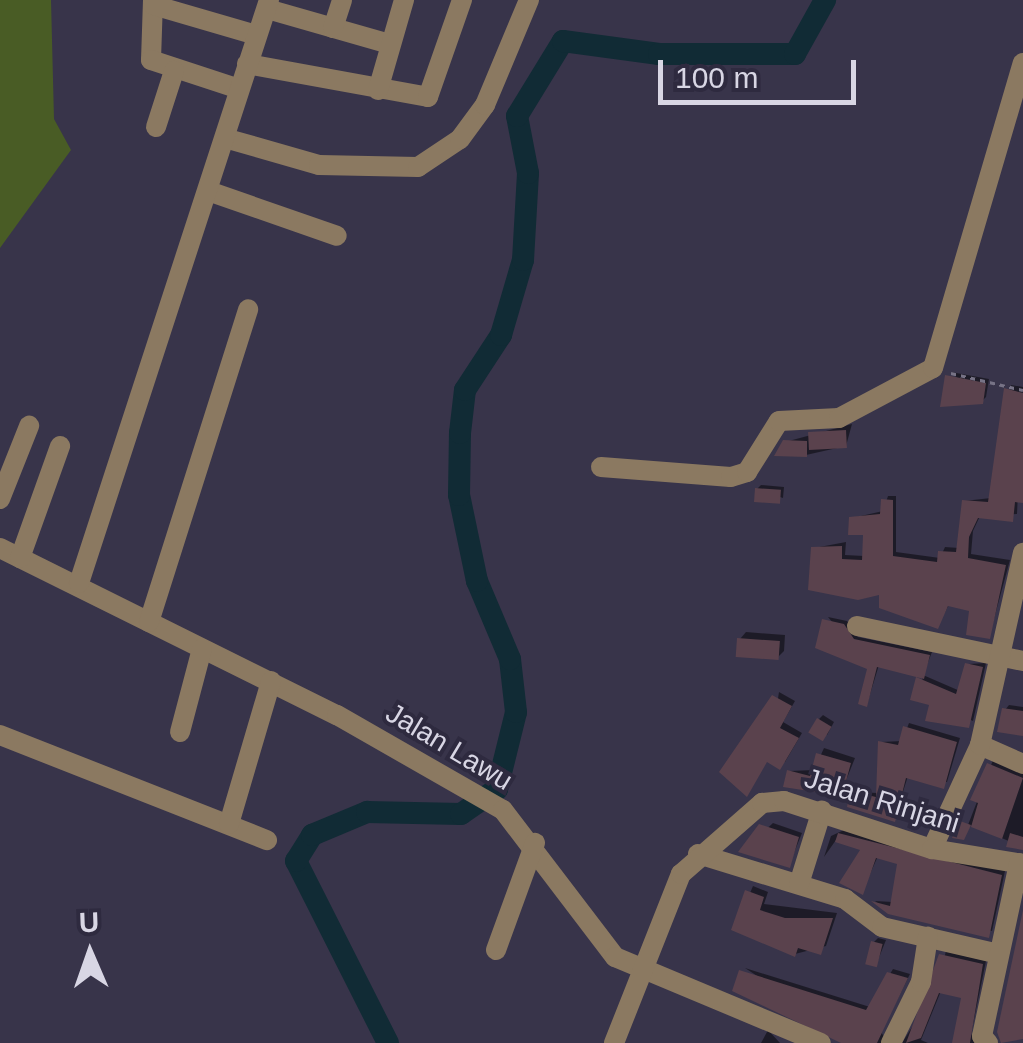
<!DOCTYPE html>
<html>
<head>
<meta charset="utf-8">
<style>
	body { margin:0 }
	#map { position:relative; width:1023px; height:1043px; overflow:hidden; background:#38344a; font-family:Arial,sans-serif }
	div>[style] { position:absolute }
	.green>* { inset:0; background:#495c25 }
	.shadow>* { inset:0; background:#0007 }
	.river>* { height:22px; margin:-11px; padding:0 11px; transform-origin:11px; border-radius:11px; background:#112b35 }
	.building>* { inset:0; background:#5a424d; transform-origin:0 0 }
	.path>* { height:2.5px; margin-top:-1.25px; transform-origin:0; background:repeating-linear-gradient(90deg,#777386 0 5px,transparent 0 10px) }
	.minor>* { height:20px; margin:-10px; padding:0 10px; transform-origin:10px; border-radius:10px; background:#8b7961 }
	span { translate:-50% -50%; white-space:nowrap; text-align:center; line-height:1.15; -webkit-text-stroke:8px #2e2a3f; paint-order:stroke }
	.street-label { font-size:28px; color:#d8d6e4 }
	.north { position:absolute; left:40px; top:903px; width:100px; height:100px; -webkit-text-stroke:8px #2e2a3f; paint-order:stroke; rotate:358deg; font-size:28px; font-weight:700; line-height:40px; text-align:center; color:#d8d6e4 }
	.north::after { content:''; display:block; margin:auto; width:35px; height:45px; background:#d8d6e4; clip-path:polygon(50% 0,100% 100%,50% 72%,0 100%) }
	.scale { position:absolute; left:658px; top:60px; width:198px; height:45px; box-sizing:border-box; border:5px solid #d8d6e4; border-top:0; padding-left:12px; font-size:30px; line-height:35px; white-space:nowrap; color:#d8d6e4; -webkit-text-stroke:8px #2e2a3f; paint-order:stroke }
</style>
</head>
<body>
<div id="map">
	<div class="green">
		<div style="clip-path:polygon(0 0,51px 0,54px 119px,71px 150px,0 248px)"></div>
	</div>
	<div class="shadow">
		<div style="clip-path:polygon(951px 372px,989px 379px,986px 397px,982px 401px)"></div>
		<div style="clip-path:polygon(1011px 385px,1023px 387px,1017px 514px,980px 516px,973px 531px,971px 554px,1010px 560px,989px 637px,972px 609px,950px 603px,937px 626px,814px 548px,846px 542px,845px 555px,864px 556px,865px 533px,852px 518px,883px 511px,888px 496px,896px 496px,896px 552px,940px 558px,945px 547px,959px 548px,964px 501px,991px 498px)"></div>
		<div style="clip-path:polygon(852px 424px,846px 446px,806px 455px,785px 442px)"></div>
		<div style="clip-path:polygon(761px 485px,784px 487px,783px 498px,757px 489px)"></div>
		<div style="clip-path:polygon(828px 617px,847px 621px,858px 637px,932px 652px,923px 675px,960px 691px,968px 664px,986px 663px,973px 721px,932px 703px,921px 676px,879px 665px,867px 704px,870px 668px)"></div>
		<div style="clip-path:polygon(746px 632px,785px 635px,784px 651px,777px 658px,740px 639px)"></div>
		<div style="clip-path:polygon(779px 692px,795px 701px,783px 722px,802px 733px,785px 762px,768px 760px)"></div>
		<div style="clip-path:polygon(1009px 705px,1023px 707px,1023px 722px,1005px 710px)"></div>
		<div style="clip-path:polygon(823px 715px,834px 722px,827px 735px,819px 719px)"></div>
		<div style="clip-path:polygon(909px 723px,960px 738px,947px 782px,908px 776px,894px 820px,853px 792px,878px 793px,881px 742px,902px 741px)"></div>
		<div style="clip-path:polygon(824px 748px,855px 758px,841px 793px,789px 771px,814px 770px)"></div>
		<div style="clip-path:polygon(993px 760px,1023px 768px,1023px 847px,971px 825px,963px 838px)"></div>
		<div style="clip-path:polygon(773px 823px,802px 833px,789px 865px,743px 851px)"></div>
		<div style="clip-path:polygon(844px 830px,1005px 871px,992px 931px,889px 912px,875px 901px,893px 902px,900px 863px,878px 856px,862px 892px,864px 848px,836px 840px,824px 857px,831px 836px)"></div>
		<div style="clip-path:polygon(753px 886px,768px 892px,764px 904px,837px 913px,826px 946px,795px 954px,735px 928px)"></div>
		<div style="clip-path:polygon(878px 938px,886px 940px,876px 965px,874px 942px)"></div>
		<div style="clip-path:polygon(946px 951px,986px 961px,971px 1034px,980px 1043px,953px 1043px,964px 996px,941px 991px,921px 1040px,928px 1043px,902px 1043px,936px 989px)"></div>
		<div style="clip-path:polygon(745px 968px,870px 1007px,893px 969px,910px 974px,881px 1032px,888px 1043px,858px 1043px)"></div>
		<div style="clip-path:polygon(768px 1030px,780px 1043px,740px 1043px,761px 1043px)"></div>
	</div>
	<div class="river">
		<div style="left:388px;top:1043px;width:204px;rotate:-116.8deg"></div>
		<div style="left:296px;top:861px;width:31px;rotate:-58deg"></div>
		<div style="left:312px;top:835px;width:60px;rotate:-22.7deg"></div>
		<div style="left:367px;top:812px;width:94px;rotate:1.2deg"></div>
		<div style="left:461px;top:814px;width:44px;rotate:-34.8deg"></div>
		<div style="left:497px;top:789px;width:79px;rotate:-76.1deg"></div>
		<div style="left:516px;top:712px;width:53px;rotate:-96.5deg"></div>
		<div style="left:510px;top:659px;width:85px;rotate:-112.9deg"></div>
		<div style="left:477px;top:581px;width:88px;rotate:-101.8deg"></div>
		<div style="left:459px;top:495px;width:62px;rotate:-89.1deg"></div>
		<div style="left:460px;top:433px;width:43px;rotate:-83.4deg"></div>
		<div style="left:465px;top:390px;width:66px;rotate:-56.8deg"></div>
		<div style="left:501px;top:335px;width:78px;rotate:-73.7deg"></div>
		<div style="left:523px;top:260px;width:87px;rotate:-86.7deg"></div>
		<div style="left:528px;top:173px;width:58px;rotate:-100.9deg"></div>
		<div style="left:517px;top:116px;width:88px;rotate:-58.5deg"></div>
		<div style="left:563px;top:41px;width:97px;rotate:7.7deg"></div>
		<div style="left:659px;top:54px;width:136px"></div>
		<div style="left:795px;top:54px;width:62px;rotate:-60.9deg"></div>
	</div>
	<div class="building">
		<div style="clip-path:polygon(945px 375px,986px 383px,983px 404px,940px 407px)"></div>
		<div style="clip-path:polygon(1004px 388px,1023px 393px,1023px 503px,1015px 502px,1013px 522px,978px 518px,969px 537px,968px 558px,1006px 565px,990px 639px,966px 635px,969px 611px,948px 606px,938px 629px,879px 608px,879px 595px,858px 600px,808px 590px,811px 547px,842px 546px,842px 559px,862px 560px,863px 535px,848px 535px,849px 517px,880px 514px,881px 499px,893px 500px,893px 556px,937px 562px,938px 551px,956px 552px,962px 500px,988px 502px)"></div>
		<div style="left:846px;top:430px;width:18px;height:38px;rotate:87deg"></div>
		<div style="clip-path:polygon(783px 440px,807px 441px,807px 457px,774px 456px)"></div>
		<div style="left:755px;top:488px;width:26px;height:14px;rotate:4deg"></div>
		<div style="clip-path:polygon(822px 619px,844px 624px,854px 639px,930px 655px,924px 679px,877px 667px,867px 707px,858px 704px,867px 669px,815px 648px)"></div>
		<div style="left:737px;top:638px;width:43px;height:19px;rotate:4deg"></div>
		<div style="clip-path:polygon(965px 663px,983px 667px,969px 728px,925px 721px,929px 705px,910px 700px,916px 677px,956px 694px)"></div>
		<div style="clip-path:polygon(772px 695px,792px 706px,780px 728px,799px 738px,780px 770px,767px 762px,747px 797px,719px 772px)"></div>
		<div style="clip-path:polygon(1002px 708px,1023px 711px,1023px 736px,997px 732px)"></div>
		<div style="left:817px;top:718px;width:17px;height:17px;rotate:31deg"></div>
		<div style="clip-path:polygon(903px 726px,957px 742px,944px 789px,906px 778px,895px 822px,847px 807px,850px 791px,876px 797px,878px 741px,898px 745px)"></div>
		<div style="clip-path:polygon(816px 753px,851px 763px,842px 796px,783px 787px,787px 770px,810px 776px)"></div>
		<div style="clip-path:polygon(987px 763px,1023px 778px,1002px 839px,971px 827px,978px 803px,970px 800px)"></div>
		<div style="clip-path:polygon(960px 821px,971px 825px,964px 840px,952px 838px)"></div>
		<div style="clip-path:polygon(759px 824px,799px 837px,790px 868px,738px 852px)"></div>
		<div style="clip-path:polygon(838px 833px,1002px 875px,989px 938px,888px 914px,871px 901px,890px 906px,897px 864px,876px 858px,863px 895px,839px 883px,860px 850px,835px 842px)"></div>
		<div style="clip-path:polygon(1010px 833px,1023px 837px,1023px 850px,1006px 847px)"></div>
		<div style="clip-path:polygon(745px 890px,764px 897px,760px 910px,785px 918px,833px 918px,821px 955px,798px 948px,795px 957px,731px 930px)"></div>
		<div style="clip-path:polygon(1023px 910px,1023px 1039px,1001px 1043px,997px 1032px)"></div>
		<div style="left:871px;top:941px;width:12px;height:24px;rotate:14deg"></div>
		<div style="clip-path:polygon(939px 954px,983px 964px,970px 1043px,952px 1043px,961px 998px,939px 993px,921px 1038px,906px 1043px)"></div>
		<div style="clip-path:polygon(739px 970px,866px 1010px,887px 972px,908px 978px,877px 1043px,841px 1043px,732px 991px)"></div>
	</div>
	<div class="path">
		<div style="left:951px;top:373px;width:74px;rotate:13.3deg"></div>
	</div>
	<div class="minor">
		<div style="left:153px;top:0;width:60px;rotate:91.9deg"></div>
		<div style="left:151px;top:60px;width:93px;rotate:18.2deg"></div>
		<div style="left:153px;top:5px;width:107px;rotate:16.2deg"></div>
		<div style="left:267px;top:9px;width:128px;rotate:15.9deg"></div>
		<div style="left:333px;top:28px;width:29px;rotate:-72deg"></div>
		<div style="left:247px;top:64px;width:184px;rotate:10.3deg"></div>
		<div style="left:428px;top:97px;width:103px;rotate:-70.7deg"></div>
		<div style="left:378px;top:90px;width:94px;rotate:-73.9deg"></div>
		<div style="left:156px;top:127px;width:59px;rotate:-72.2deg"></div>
		<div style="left:228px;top:139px;width:95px;rotate:15.9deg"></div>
		<div style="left:319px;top:165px;width:99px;rotate:1.2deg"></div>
		<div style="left:418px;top:167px;width:50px;rotate:-33.7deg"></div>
		<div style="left:460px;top:139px;width:42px;rotate:-53.7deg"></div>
		<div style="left:485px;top:105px;width:114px;rotate:-67.3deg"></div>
		<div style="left:211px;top:192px;width:133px;rotate:19.2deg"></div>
		<div style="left:601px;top:467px;width:130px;rotate:4.4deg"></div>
		<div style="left:731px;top:477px;width:17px;rotate:-17deg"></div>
		<div style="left:747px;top:472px;width:60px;rotate:-57.9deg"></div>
		<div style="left:779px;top:421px;width:60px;rotate:-2.9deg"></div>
		<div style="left:839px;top:418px;width:106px;rotate:-28deg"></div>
		<div style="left:933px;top:368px;width:318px;rotate:-73.6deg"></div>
		<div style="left:0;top:499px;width:79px;rotate:-68.3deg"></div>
		<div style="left:0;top:548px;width:376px;rotate:26.4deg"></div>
		<div style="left:337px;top:715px;width:191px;rotate:29.8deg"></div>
		<div style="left:503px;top:810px;width:185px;rotate:52.7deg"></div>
		<div style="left:615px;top:957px;width:223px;rotate:22.7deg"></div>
		<div style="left:20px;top:558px;width:119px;rotate:-70.3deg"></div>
		<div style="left:79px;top:583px;width:613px;rotate:-71.95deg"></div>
		<div style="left:149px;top:622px;width:328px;rotate:-72.4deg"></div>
		<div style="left:857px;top:626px;width:170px;rotate:11.9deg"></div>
		<div style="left:180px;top:732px;width:86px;rotate:-75.2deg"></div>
		<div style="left:0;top:735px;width:287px;rotate:21.5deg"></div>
		<div style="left:980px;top:745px;width:47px;rotate:23.8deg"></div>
		<div style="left:229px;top:824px;width:149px;rotate:-73.6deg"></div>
		<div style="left:932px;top:849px;width:115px;rotate:-65.2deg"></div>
		<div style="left:980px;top:745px;width:197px;rotate:-77.4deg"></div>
		<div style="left:698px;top:854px;width:154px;rotate:17deg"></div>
		<div style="left:845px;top:899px;width:46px;rotate:37.1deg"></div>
		<div style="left:882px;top:927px;width:120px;rotate:13deg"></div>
		<div style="left:799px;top:884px;width:77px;rotate:-72.7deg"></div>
		<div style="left:496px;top:950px;width:114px;rotate:-70deg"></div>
		<div style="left:614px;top:1043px;width:182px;rotate:-68.4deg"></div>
		<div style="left:681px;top:874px;width:108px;rotate:-41.2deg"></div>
		<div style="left:762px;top:803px;width:22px;rotate:-5deg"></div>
		<div style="left:784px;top:801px;width:156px;rotate:18deg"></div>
		<div style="left:932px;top:849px;width:92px;rotate:9.4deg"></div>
		<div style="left:891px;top:1043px;width:68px;rotate:-63.8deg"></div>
		<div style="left:921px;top:982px;width:46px;rotate:-81.2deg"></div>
		<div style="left:988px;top:1043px;width:9px;rotate:-131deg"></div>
		<div style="left:982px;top:1036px;width:177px;rotate:-77.9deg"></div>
	</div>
	<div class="street-label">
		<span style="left:449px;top:747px;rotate:31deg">Jalan Lawu</span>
		<span style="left:882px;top:801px;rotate:17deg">Jalan Rinjani</span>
	</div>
	<div class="north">U</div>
	<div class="scale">100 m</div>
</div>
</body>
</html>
